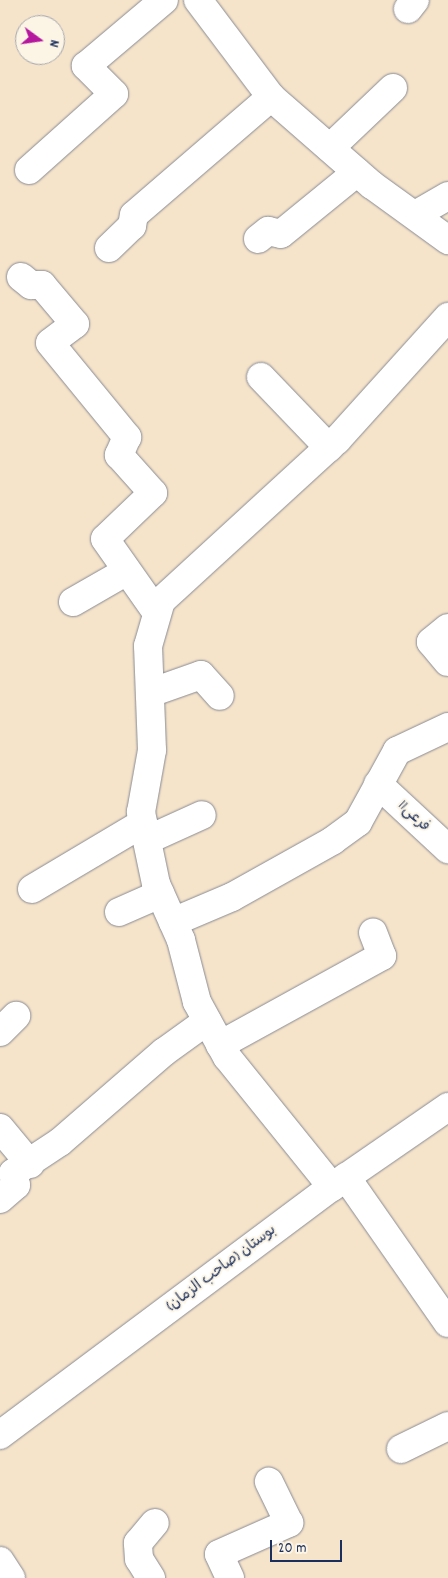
<!DOCTYPE html>
<html>
<head>
<meta charset="utf-8">
<style>
	body { margin:0 }
	#map { position:relative; width:448px; height:1578px; overflow:hidden; background:#f6e4ca; font-family:Dekko,"Playpen Sans Arabic",sans-serif }
	div>[style] { position:absolute }
	.roads { filter:drop-shadow(0 0 1px #888a94) drop-shadow(0 0 1px #888a94) }
	.minor>* { height:28px; margin:-14px; padding:0 14px; transform-origin:14px; border-radius:14px; background:#fff }
	.major>* { height:28px; margin:-14px; padding:0 14px; transform-origin:14px; border-radius:14px; background:#fff }
	span { translate:-50% -50%; white-space:nowrap; text-align:center; line-height:1.15; -webkit-text-stroke:4px #fcf5e5; paint-order:stroke }
	.street-label { font-size:15px; color:#1b2f5e }
	.north { position:absolute; left:15px; top:15px; width:50px; height:50px; box-sizing:border-box; background:#fcf5e5; border:1px solid #a2a6af; border-radius:50%; rotate:104deg; font-size:14px; font-weight:700; line-height:20px; text-align:center; color:#1b2f5e }
	.north::after { content:''; display:block; margin:auto; width:18px; height:22px; background:#b5179e; clip-path:polygon(50% 0,100% 100%,50% 72%,0 100%) }
	.scale { position:absolute; left:270px; top:1540px; width:72px; height:22px; box-sizing:border-box; border:2px solid #1b2f5e; border-top:0; padding-left:6px; font-size:15px; line-height:18px; white-space:nowrap; color:#1b2f5e; -webkit-text-stroke:4px #fcf5e5; paint-order:stroke }
</style>
</head>
<body>
<div id="map">
	<div class="roads">
		<div class="minor">
			<div style="left:198px;top:0;width:121px;rotate:53deg"></div>
			<div style="left:271px;top:97px;width:134px;rotate:41.1deg"></div>
			<div style="left:372px;top:185px;width:94px;rotate:35.9deg"></div>
			<div style="left:408px;top:9px;width:11px;rotate:-52deg"></div>
			<div style="left:330px;top:148px;width:87px;rotate:-43.6deg"></div>
			<div style="left:29px;top:170px;width:114px;rotate:-41.8deg"></div>
			<div style="left:114px;top:94px;width:40px;rotate:-135deg"></div>
			<div style="left:86px;top:66px;width:102px;rotate:-40.2deg"></div>
			<div style="left:415px;top:215px;width:38px;rotate:-30deg"></div>
			<div style="left:258px;top:239px;width:13px;rotate:-39deg"></div>
			<div style="left:268px;top:231px;width:13px;rotate:13deg"></div>
			<div style="left:281px;top:234px;width:98px;rotate:-39.2deg"></div>
			<div style="left:109px;top:248px;width:32px;rotate:-44deg"></div>
			<div style="left:132px;top:226px;width:11px;rotate:-80deg"></div>
			<div style="left:134px;top:215px;width:181px;rotate:-40.7deg"></div>
			<div style="left:21px;top:277px;width:13px;rotate:39deg"></div>
			<div style="left:31px;top:285px;width:11px"></div>
			<div style="left:42px;top:285px;width:51px;rotate:49.8deg"></div>
			<div style="left:75px;top:324px;width:31px;rotate:143deg"></div>
			<div style="left:50px;top:343px;width:122px;rotate:50.7deg"></div>
			<div style="left:127px;top:437px;width:20px;rotate:114deg"></div>
			<div style="left:119px;top:455px;width:51px;rotate:48.2deg"></div>
			<div style="left:153px;top:493px;width:66px;rotate:136.2deg"></div>
			<div style="left:105px;top:539px;width:90px;rotate:54.9deg"></div>
			<div style="left:261px;top:377px;width:98px;rotate:46.2deg"></div>
			<div style="left:73px;top:602px;width:62px;rotate:-29.9deg"></div>
			<div style="left:448px;top:628px;width:22px;rotate:141deg"></div>
			<div style="left:431px;top:642px;width:26px;rotate:50deg"></div>
			<div style="left:150px;top:693px;width:54px;rotate:-19.4deg"></div>
			<div style="left:201px;top:675px;width:28px;rotate:48deg"></div>
			<div style="left:378px;top:784px;width:96px;rotate:42.9deg"></div>
			<div style="left:147px;top:840px;width:60px;rotate:-24.4deg"></div>
			<div style="left:32px;top:889px;width:129px;rotate:-30.7deg"></div>
			<div style="left:119px;top:912px;width:45px;rotate:-23.7deg"></div>
			<div style="left:173px;top:922px;width:64px;rotate:-23deg"></div>
			<div style="left:232px;top:897px;width:115px;rotate:-29.2deg"></div>
			<div style="left:332px;top:841px;width:32px;rotate:-36deg"></div>
			<div style="left:358px;top:822px;width:81px;rotate:-61.2deg"></div>
			<div style="left:397px;top:751px;width:56px;rotate:-25.2deg"></div>
			<div style="left:0;top:1032px;width:23px;rotate:-45deg"></div>
			<div style="left:220px;top:1045px;width:185px;rotate:-28.8deg"></div>
			<div style="left:382px;top:956px;width:25px;rotate:-111deg"></div>
			<div style="left:0;top:1128px;width:47px;rotate:50.2deg"></div>
			<div style="left:346px;top:1177px;width:178px;rotate:55.1deg"></div>
			<div style="left:332px;top:1187px;width:167px;rotate:-128.9deg"></div>
			<div style="left:227px;top:1057px;width:63px;rotate:-118.6deg"></div>
			<div style="left:197px;top:1002px;width:64px;rotate:-104.5deg"></div>
			<div style="left:181px;top:940px;width:61px;rotate:-114.1deg"></div>
			<div style="left:156px;top:884px;width:74px;rotate:-101.8deg"></div>
			<div style="left:141px;top:812px;width:63px;rotate:-79.9deg"></div>
			<div style="left:152px;top:750px;width:104px;rotate:-92.2deg"></div>
			<div style="left:148px;top:646px;width:47px;rotate:-73.9deg"></div>
			<div style="left:161px;top:601px;width:239px;rotate:-42.5deg"></div>
			<div style="left:337px;top:440px;width:166px;rotate:-47.9deg"></div>
			<div style="left:0;top:1199px;width:21px;rotate:-41deg"></div>
			<div style="left:16px;top:1185px;width:12px;rotate:-104deg"></div>
			<div style="left:13px;top:1173px;width:56px;rotate:-33.4deg"></div>
			<div style="left:60px;top:1142px;width:138px;rotate:-40.9deg"></div>
			<div style="left:164px;top:1052px;width:53px;rotate:-35.8deg"></div>
			<div style="left:0;top:1435px;width:414px;rotate:-36.8deg"></div>
			<div style="left:332px;top:1187px;width:141px;rotate:-34.6deg"></div>
			<div style="left:401px;top:1449px;width:52px;rotate:-26.1deg"></div>
			<div style="left:151px;top:1578px;width:22px;rotate:-122deg"></div>
			<div style="left:139px;top:1559px;width:16px;rotate:-94deg"></div>
			<div style="left:138px;top:1543px;width:26px;rotate:-50deg"></div>
			<div style="left:230px;top:1578px;width:26px;rotate:-115deg"></div>
			<div style="left:219px;top:1554px;width:77px;rotate:-23.9deg"></div>
			<div style="left:289px;top:1523px;width:46px;rotate:-116deg"></div>
		</div>
		<div class="major">
			<div style="left:0;top:1561px;width:20px;rotate:57deg"></div>
		</div>
	</div>
	<div class="street-label">
		<span style="left:413px;top:817px;rotate:43deg">فرعی11</span>
		<span style="left:222px;top:1269px;rotate:-37deg">بوستان (صاحب الزمان)</span>
	</div>
	<div class="north">N</div>
	<div class="scale">20 m</div>
</div>
</body>
</html>
